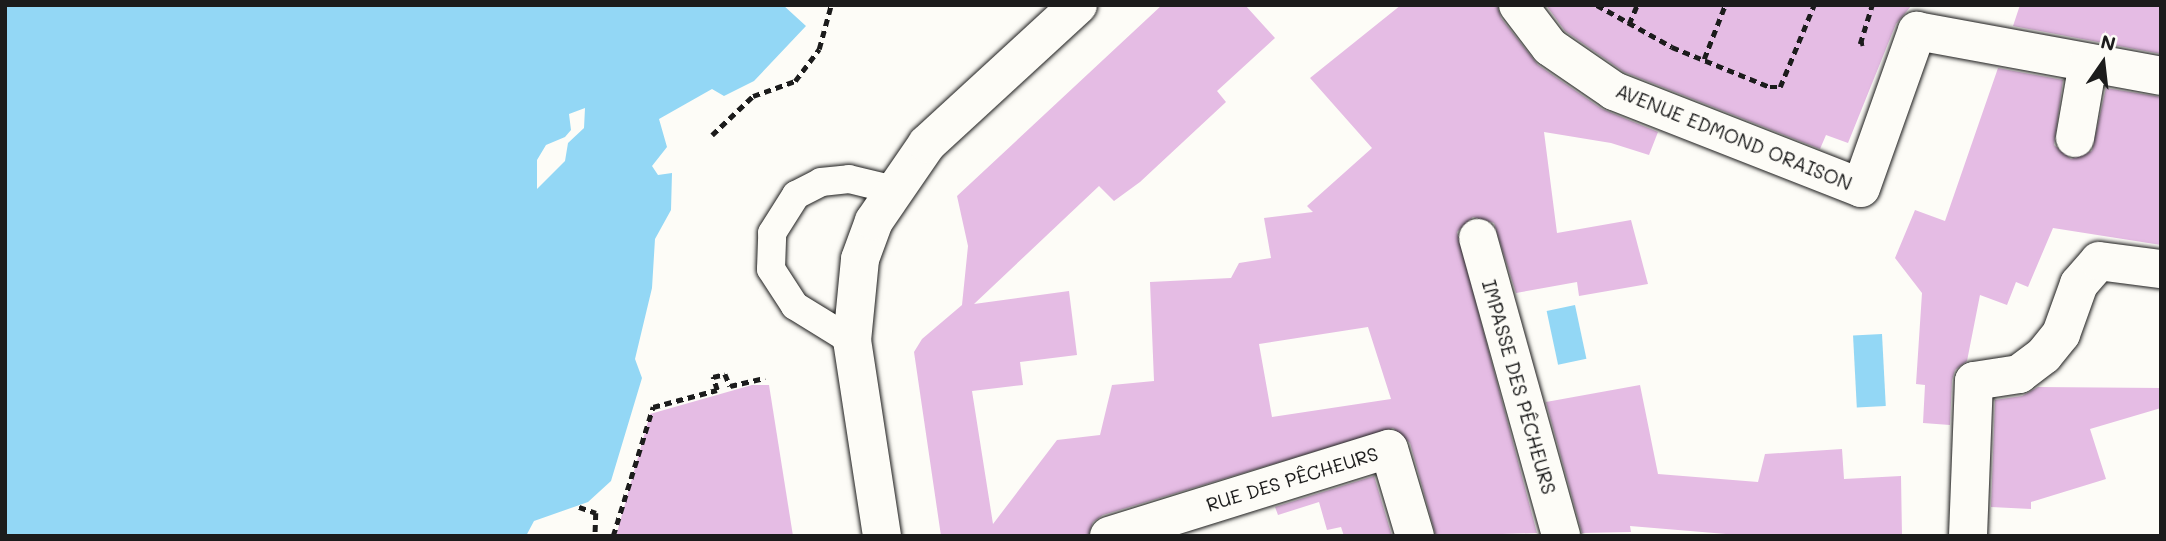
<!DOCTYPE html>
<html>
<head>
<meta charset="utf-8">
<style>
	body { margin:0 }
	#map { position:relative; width:2166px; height:541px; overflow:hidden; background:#fdfcf7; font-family:Mali,sans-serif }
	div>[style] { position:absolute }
	.water>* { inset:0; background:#93d7f5; transform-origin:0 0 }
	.building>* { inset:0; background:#e5bce4 }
	.path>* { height:4.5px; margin-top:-2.25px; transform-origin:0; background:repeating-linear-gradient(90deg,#1c1c1c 0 7px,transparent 0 12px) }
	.roads { filter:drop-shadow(0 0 2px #1c1c1c) drop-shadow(0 0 2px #1c1c1c) }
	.service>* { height:28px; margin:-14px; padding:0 14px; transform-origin:14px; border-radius:14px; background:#fdfcf7 }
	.pedestrian>* { height:38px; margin:-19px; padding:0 19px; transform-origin:19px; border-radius:19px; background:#fdfcf7 }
	.minor>* { height:38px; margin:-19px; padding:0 19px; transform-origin:19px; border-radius:19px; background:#fdfcf7 }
	.secondary>* { height:38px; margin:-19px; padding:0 19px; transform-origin:19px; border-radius:19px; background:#fdfcf7 }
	span { translate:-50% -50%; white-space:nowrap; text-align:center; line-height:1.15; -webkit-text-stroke:7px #fdfcf7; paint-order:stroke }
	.street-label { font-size:19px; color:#1c1c1c }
	.frame { position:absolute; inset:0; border:7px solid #1c1c1c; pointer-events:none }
	.north { position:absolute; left:2068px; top:28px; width:70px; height:70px; -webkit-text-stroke:5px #fdfcf7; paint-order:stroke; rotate:14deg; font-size:19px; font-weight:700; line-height:28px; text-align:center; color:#1c1c1c }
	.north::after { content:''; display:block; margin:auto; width:24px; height:32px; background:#1c1c1c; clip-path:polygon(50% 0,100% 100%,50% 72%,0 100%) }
</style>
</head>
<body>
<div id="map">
	<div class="water">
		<div style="clip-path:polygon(evenodd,5px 5px,783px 5px,806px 26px,754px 81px,724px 96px,712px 89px,659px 119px,667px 147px,652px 166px,658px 175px,672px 173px,671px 210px,655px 239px,652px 288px,635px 359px,642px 378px,611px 481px,588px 502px,534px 521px,526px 536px,5px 536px,5px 5px,585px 108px,584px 128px,568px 143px,565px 161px,537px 189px,537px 160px,546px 145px,565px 137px,571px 130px,569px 114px,585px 108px)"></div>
		<div style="left:1575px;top:305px;width:55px;height:29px;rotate:78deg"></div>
		<div style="left:1882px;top:334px;width:72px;height:29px;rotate:87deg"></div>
	</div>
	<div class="building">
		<div style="clip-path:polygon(evenodd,1162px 5px,1245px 5px,1275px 38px,1217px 91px,1226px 102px,1140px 182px,1114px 201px,1099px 186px,974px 304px,1069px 291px,1077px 355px,1020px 362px,1023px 385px,972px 391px,993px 524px,1057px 440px,1100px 435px,1112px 385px,1154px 381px,1150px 282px,1231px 278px,1239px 263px,1271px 258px,1264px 218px,1313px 212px,1307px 206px,1372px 148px,1310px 78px,1401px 5px,1497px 5px,1501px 18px,1538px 65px,1602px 109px,1658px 132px,1649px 155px,1611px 143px,1544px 132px,1557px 233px,1631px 220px,1648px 284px,1579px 296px,1577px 282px,1516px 293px,1494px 223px,1473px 217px,1457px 232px,1537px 533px,1436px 536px,1410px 443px,1393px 428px,1103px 515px,1093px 522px,1088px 536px,941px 536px,914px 352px,922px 339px,962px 305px,968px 246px,957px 196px,1162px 5px,1368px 327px,1391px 399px,1272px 417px,1259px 344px,1368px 327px)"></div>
		<div style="clip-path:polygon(1546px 5px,1912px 5px,1896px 24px,1848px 143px,1826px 135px,1820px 149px,1624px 72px,1565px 31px)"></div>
		<div style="clip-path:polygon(2020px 5px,2161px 5px,2161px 54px,2013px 26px)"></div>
		<div style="clip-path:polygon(1998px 68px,2063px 80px,2054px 145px,2071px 159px,2092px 151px,2106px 88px,2161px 97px,2161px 245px,2053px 228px,2028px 287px,2016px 282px,2007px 305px,1980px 295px,1967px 361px,1955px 370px,1952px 380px,1950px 425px,1923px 423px,1925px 385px,1916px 384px,1922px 293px,1895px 258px,1915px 210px,1945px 221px)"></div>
		<div style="clip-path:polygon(752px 385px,769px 385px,793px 536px,616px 536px,650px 414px)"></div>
		<div style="clip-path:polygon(1640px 385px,1658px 474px,1758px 482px,1765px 454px,1842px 449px,1844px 479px,1901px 476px,1902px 536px,1750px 536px,1630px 526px,1631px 532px,1582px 533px,1546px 402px)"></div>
		<div style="clip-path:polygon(2038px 387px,2161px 388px,2161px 408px,2090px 429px,2106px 479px,2031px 502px,2031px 509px,1991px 507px,1995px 400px,2022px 396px)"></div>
		<div style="clip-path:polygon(1374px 476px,1392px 536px,1344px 536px,1341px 527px,1327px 530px,1319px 502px,1278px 515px,1275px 507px)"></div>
	</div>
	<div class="path">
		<div style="left:1597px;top:5px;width:86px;rotate:29.2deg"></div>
		<div style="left:1672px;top:47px;width:106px;rotate:22.2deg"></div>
		<div style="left:1770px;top:87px;width:10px"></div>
		<div style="left:1780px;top:87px;width:89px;rotate:-67.5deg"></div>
		<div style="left:1629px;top:24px;width:21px;rotate:-67deg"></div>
		<div style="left:1864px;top:43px;width:4px;rotate:166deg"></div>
		<div style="left:1860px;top:44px;width:41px;rotate:-72.9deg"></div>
		<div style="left:1704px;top:59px;width:58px;rotate:-68.7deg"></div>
		<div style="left:712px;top:135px;width:57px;rotate:-43.6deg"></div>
		<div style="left:753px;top:96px;width:45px;rotate:-19.7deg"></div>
		<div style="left:795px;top:81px;width:40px;rotate:-53deg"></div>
		<div style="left:819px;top:49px;width:46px;rotate:-74.7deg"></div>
		<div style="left:579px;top:507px;width:18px;rotate:19deg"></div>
		<div style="left:596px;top:513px;width:23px;rotate:92deg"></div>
		<div style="left:613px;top:536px;width:135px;rotate:-72.8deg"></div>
		<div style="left:653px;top:407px;width:66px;rotate:-14.9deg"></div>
		<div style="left:717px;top:390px;width:14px;rotate:-107deg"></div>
		<div style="left:713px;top:377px;width:12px;rotate:-14deg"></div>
		<div style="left:725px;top:374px;width:13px;rotate:67deg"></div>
		<div style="left:730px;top:386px;width:36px;rotate:-13deg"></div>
	</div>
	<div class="roads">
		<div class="service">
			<div style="left:852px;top:341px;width:67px;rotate:-148.4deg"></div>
			<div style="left:795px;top:306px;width:44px;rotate:-123deg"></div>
			<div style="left:771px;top:269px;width:36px;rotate:-88deg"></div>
			<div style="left:772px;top:233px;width:45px;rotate:-57.7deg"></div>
			<div style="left:796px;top:195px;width:28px;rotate:-27deg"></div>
			<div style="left:821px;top:182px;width:28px;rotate:-6deg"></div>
			<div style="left:849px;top:179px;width:46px;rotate:13.7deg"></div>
		</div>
		<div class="pedestrian">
			<div style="left:1518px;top:5px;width:53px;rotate:52.7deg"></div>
			<div style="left:1550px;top:47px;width:78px;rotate:34.5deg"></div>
			<div style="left:1614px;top:91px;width:265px;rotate:21.4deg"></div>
			<div style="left:1861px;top:188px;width:167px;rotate:-70.4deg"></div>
			<div style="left:1917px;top:31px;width:248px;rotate:10.4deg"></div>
			<div style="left:2075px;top:138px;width:76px;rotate:-80.2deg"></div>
		</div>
		<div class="minor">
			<div style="left:1478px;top:238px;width:309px;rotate:74.4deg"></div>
			<div style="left:1109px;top:536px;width:293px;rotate:-17.3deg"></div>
			<div style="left:1389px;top:449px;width:91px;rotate:73.4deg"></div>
			<div style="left:1968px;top:536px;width:155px;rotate:-87.8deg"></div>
			<div style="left:1974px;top:381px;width:46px;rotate:-8.8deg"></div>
			<div style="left:2019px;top:374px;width:31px;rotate:-37deg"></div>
			<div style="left:2044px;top:355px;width:27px;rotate:-51deg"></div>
			<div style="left:2061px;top:334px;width:53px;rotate:-70.2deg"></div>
			<div style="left:2079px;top:284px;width:30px;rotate:-49deg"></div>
			<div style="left:2099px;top:261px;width:63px;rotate:7.4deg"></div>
		</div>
		<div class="secondary">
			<div style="left:882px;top:536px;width:197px;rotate:-98.7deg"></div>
			<div style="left:852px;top:341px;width:82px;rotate:-84.4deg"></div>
			<div style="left:860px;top:259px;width:40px;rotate:-69.8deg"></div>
			<div style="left:874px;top:221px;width:93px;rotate:-55.5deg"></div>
			<div style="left:927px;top:144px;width:205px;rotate:-42.6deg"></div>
		</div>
	</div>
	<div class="street-label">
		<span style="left:1734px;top:137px;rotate:22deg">AVENUE EDMOND ORAISON</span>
		<span style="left:1519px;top:387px;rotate:74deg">IMPASSE DES PÊCHEURS</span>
		<span style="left:1292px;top:479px;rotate:-17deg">RUE DES PÊCHEURS</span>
	</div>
	<div class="frame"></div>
	<div class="north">N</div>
</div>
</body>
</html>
